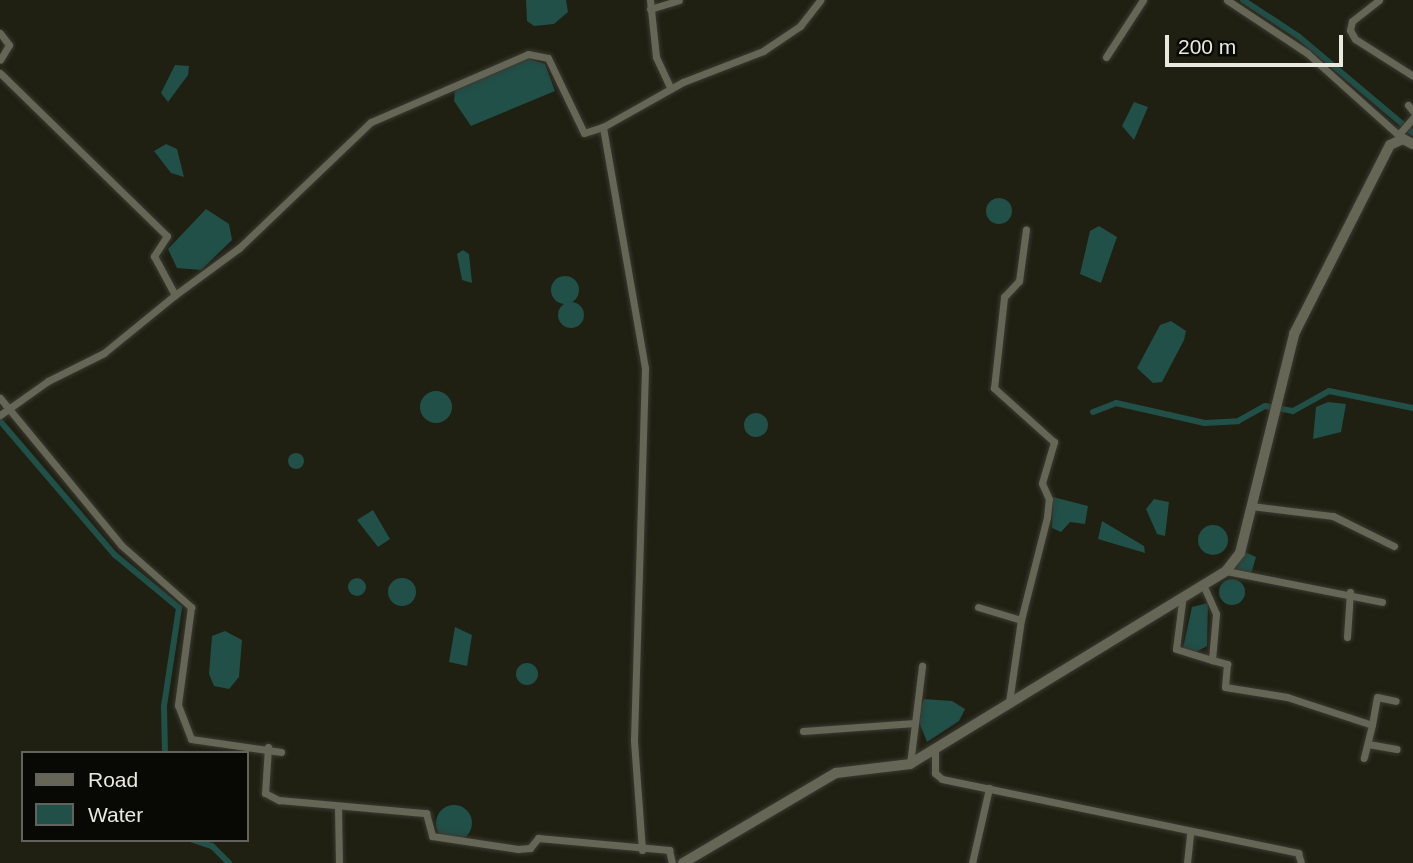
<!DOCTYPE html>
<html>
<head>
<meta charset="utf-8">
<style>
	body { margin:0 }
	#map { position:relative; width:1413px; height:863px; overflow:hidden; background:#1f1f12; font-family:Arial,sans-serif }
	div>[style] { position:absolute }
	.water>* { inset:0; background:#205048 }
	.round { border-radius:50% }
	.canal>* { height:6px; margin:-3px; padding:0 3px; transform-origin:3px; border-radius:3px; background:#205048 }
	.roads { filter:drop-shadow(0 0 2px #3a3a32) drop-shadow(0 0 2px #3a3a32) }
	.minor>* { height:7px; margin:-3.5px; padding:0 3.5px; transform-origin:3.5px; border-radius:3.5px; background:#656656 }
	.secondary>* { height:10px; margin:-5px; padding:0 5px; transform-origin:5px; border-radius:5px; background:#656656 }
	span { translate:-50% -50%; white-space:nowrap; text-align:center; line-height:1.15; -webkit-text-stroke:5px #080904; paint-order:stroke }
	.legend { position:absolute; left:21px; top:751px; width:228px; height:91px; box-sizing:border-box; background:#080904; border:2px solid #62635c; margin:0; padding:9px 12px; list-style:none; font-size:21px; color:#e9e9e0 }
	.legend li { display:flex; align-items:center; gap:14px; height:35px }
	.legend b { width:35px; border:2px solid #62635c }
	.scale { position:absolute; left:1165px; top:35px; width:178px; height:32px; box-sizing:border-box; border:4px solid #e9e9e0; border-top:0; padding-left:9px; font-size:21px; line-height:24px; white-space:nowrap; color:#e9e9e0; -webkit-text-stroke:5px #080904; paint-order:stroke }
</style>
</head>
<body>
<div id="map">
	<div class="water">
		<div style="clip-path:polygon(526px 0,566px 0,568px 12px,554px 24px,534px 26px,527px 21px)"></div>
		<div style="clip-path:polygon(523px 57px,545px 64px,555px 91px,471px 126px,454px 101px,455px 89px)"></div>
		<div style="clip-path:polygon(175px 65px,189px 66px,188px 75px,168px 102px,161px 93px)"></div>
		<div style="clip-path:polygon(1134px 102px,1148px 107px,1134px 140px,1122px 126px)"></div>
		<div style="clip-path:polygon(166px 144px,177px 149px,184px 177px,171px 173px,154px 151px)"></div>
		<div class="round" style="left:986px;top:198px;width:26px;height:26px"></div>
		<div style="clip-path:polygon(206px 209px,229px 224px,232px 240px,201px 270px,177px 268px,168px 249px)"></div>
		<div style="clip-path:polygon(1099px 226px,1117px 237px,1101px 283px,1080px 274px,1090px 231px)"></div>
		<div style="clip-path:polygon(463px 250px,469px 254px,472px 283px,462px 280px,457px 254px)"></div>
		<div class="round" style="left:551px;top:276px;width:28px;height:28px"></div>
		<div class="round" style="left:558px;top:302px;width:26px;height:26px"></div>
		<div style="clip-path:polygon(1171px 321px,1186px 331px,1184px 340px,1162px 382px,1153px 383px,1137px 368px,1160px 325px)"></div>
		<div class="round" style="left:420px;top:391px;width:32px;height:32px"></div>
		<div style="clip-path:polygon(1328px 402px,1346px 404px,1341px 432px,1313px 439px,1316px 407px)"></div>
		<div class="round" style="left:744px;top:413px;width:24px;height:24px"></div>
		<div class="round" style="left:288px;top:453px;width:16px;height:16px"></div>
		<div style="clip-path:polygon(1053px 497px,1088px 506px,1085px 524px,1070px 522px,1061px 532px,1052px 528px)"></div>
		<div style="clip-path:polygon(1154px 499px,1169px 502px,1165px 536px,1157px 534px,1146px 509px)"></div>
		<div style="clip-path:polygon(373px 510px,390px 539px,378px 547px,357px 520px)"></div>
		<div style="clip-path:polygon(1102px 521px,1144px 546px,1145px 553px,1098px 539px)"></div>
		<div class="round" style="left:1198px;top:525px;width:30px;height:30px"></div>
		<div style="clip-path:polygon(1245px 552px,1256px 557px,1251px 574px,1235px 570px)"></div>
		<div class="round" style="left:348px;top:578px;width:18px;height:18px"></div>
		<div class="round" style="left:388px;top:578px;width:28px;height:28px"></div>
		<div class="round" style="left:1219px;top:579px;width:26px;height:26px"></div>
		<div style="clip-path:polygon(1208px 603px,1207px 646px,1192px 654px,1183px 648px,1192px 607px)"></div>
		<div style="clip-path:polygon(455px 627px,472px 635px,467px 666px,449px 662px)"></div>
		<div style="clip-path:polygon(225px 631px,242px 640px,239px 677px,229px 689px,214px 686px,209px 674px,212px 636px)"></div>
		<div class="round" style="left:516px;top:663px;width:22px;height:22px"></div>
		<div style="clip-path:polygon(924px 699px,952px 701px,965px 709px,959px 721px,927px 742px,917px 717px)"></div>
		<div class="round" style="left:436px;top:805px;width:36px;height:36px"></div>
	</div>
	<div class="canal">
		<div style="left:1243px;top:0;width:66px;rotate:33.2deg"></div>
		<div style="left:1298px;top:36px;width:150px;rotate:40.1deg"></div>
		<div style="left:1093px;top:412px;width:25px;rotate:-21deg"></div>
		<div style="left:1116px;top:403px;width:91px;rotate:12.7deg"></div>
		<div style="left:1205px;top:423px;width:33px;rotate:-3deg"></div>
		<div style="left:1238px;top:421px;width:31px;rotate:-29deg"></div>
		<div style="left:1265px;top:406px;width:28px;rotate:10deg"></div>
		<div style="left:1293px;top:411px;width:41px;rotate:-29.1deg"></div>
		<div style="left:1329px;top:391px;width:86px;rotate:11.4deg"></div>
		<div style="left:0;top:421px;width:177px;rotate:49.4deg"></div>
		<div style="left:115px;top:555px;width:83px;rotate:39.6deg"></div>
		<div style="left:179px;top:608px;width:99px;rotate:98.7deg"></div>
		<div style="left:164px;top:706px;width:47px;rotate:88.8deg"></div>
		<div style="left:193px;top:840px;width:20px;rotate:18deg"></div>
		<div style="left:212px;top:846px;width:24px;rotate:45deg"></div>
	</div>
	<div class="roads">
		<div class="minor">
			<div style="left:650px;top:0;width:57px;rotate:84deg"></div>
			<div style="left:656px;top:57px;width:35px;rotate:65deg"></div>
			<div style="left:1227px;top:0;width:96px;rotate:33.5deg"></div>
			<div style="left:1307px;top:53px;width:129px;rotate:41.9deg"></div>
			<div style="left:1379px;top:0;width:34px;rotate:142deg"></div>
			<div style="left:1352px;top:21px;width:9px;rotate:103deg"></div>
			<div style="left:1350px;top:30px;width:10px;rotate:61deg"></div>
			<div style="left:1355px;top:39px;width:69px;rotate:32.5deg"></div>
			<div style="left:650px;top:9px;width:30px;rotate:-17deg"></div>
			<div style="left:0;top:33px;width:15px;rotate:53deg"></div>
			<div style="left:9px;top:45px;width:17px;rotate:121deg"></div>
			<div style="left:1106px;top:57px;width:68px;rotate:-57deg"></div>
			<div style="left:0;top:73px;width:233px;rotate:44.3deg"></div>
			<div style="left:167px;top:236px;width:24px;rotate:123deg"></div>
			<div style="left:154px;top:256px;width:44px;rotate:61.7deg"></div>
			<div style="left:175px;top:295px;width:92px;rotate:140.8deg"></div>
			<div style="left:104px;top:353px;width:63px;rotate:153.4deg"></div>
			<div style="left:48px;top:381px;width:59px;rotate:144.7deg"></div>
			<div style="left:1408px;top:105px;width:8px;rotate:50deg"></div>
			<div style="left:1400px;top:133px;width:20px;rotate:-49deg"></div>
			<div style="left:175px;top:295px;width:79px;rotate:-36.3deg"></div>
			<div style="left:239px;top:248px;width:182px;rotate:-43.7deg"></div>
			<div style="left:371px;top:122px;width:171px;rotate:-23.4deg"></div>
			<div style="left:528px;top:54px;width:20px;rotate:11deg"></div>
			<div style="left:548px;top:58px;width:83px;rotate:64.4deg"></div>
			<div style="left:584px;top:133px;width:20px;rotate:-18deg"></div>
			<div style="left:0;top:398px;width:190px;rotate:50.5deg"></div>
			<div style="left:121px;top:545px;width:94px;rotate:41.5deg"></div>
			<div style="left:191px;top:607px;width:99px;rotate:97.6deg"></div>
			<div style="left:178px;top:705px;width:36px;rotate:69deg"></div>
			<div style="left:191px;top:739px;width:91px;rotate:8.2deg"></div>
			<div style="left:1251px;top:506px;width:83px;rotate:7deg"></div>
			<div style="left:1333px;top:516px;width:68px;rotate:26.2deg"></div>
			<div style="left:1226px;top:571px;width:159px;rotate:11.2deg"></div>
			<div style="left:1205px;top:589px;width:27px;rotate:66deg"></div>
			<div style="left:1216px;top:614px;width:46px;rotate:95deg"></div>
			<div style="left:1212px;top:660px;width:16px;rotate:15deg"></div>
			<div style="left:1227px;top:664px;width:23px;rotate:95deg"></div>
			<div style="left:1225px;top:687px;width:63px;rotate:9.2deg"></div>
			<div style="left:1287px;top:697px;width:89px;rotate:18.2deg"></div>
			<div style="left:1372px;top:725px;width:34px;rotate:104deg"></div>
			<div style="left:1182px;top:602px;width:47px;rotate:97.3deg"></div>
			<div style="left:1176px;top:649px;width:38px;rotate:17deg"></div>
			<div style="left:978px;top:607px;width:45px;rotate:16.8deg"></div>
			<div style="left:1347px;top:637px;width:45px;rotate:-86.2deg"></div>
			<div style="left:1009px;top:702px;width:83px;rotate:-81.7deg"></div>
			<div style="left:1021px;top:620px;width:106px;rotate:-75.8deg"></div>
			<div style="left:1047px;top:517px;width:18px;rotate:-84deg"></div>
			<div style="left:1049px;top:499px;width:17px;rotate:-114deg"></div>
			<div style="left:1042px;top:483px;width:43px;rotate:-73.7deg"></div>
			<div style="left:1054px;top:442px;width:81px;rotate:-138deg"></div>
			<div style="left:994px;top:388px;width:92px;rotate:-83.7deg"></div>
			<div style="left:1004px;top:297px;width:22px;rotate:-47deg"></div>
			<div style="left:1019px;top:281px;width:52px;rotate:-82.3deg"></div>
			<div style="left:1372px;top:725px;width:28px;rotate:-80deg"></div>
			<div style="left:1377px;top:697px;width:19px;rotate:12deg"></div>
			<div style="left:803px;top:731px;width:112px;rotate:-4.1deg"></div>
			<div style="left:1368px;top:744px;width:29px;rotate:10deg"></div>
			<div style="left:268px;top:747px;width:46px;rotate:93.7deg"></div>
			<div style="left:265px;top:793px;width:16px;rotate:27deg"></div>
			<div style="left:279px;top:800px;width:148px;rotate:5.1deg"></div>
			<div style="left:426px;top:813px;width:24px;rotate:75deg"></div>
			<div style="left:432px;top:836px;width:87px;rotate:8.6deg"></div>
			<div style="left:518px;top:849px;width:12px;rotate:-5deg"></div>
			<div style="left:530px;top:848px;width:13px;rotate:-51deg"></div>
			<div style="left:538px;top:838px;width:132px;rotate:5.2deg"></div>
			<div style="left:669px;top:850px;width:13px;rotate:77deg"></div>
			<div style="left:935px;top:748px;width:25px;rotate:90deg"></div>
			<div style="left:935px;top:773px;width:9px;rotate:41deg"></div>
			<div style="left:942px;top:779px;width:364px;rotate:11.7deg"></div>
			<div style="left:1298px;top:853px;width:10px;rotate:73deg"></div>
			<div style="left:910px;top:764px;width:99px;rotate:-83deg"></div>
			<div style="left:338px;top:807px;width:56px;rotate:89deg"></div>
			<div style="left:642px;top:850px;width:110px;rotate:-94.2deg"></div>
			<div style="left:634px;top:740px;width:372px;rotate:-88.3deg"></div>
			<div style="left:645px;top:368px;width:245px;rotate:-99.9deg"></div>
			<div style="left:603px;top:127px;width:92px;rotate:-29.4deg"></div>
			<div style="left:683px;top:82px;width:86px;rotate:-21.2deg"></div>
			<div style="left:763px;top:51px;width:45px;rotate:-34deg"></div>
			<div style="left:800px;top:26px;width:33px;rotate:-52deg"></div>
			<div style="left:972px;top:863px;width:77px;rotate:-77.2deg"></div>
			<div style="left:1187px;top:863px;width:30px;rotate:-84deg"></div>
		</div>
		<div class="secondary">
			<div style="left:683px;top:863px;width:178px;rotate:-30.5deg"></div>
			<div style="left:836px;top:773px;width:75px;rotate:-6.9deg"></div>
			<div style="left:910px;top:764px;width:370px;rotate:-31.4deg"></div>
			<div style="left:1226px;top:571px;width:23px;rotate:-52deg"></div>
			<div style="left:1240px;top:553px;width:226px;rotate:-76.1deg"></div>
			<div style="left:1294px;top:334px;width:212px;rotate:-63.1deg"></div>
			<div style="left:1390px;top:145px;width:14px;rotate:-25deg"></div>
			<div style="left:1403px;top:139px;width:11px;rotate:27deg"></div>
		</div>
	</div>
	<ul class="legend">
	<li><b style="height:9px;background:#656656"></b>Road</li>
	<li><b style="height:19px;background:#205048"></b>Water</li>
	</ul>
	<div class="scale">200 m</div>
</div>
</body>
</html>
